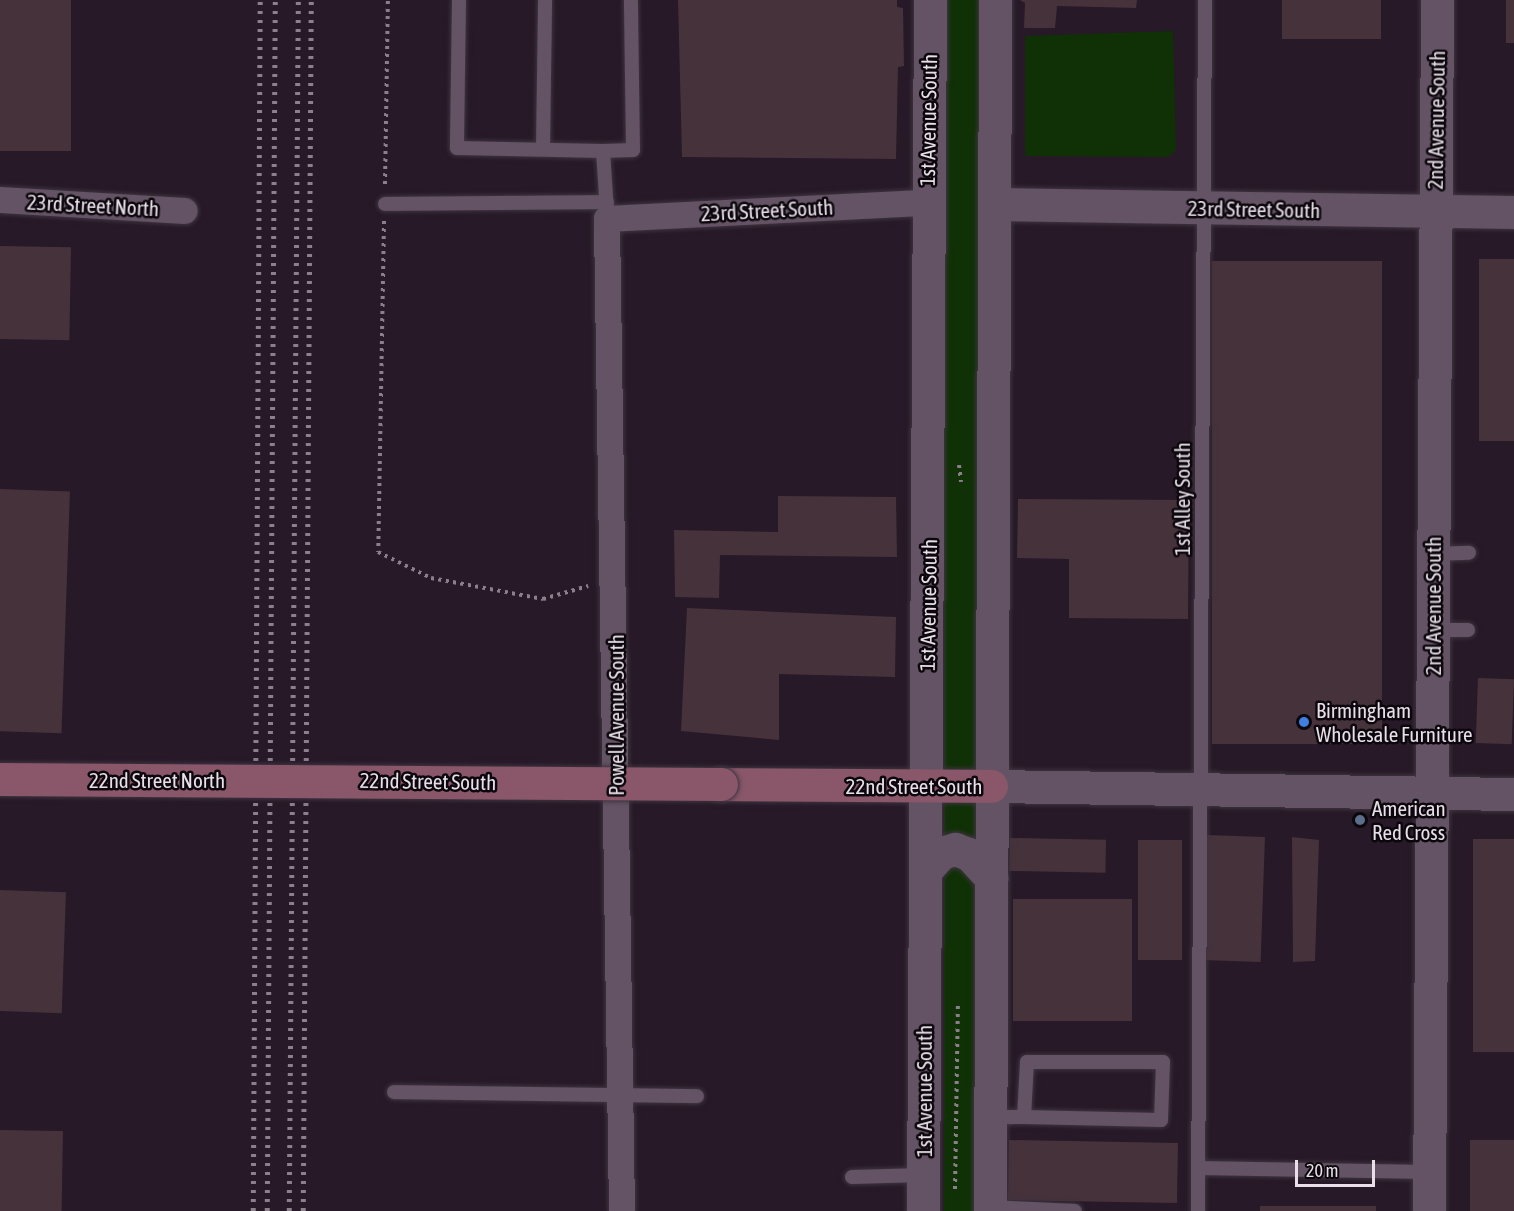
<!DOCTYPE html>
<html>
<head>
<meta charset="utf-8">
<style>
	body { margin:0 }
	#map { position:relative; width:1514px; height:1211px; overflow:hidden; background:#271927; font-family:"Asap Condensed",sans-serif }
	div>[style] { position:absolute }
	.green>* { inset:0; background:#0f3105; transform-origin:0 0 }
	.building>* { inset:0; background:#46323b; transform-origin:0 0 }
	.path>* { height:4px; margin-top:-2px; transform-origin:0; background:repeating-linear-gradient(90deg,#8b7f8b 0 3px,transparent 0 7.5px) }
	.roads { filter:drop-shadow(0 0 2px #3f3440) drop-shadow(0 0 2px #3f3440) }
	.service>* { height:14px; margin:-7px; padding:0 7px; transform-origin:7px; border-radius:7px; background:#635364 }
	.minor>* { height:26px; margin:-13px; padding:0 13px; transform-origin:13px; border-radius:13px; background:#635364 }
	.tertiary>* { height:33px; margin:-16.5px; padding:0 16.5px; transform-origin:16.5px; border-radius:16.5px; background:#635364 }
	.secondary>* { height:33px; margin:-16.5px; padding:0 16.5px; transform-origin:16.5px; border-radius:16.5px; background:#895769 }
	.rail>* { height:4.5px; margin-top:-2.25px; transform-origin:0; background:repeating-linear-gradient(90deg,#8b808c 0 3px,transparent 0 9px) }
	.bridges { filter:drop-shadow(0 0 2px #3f3440) drop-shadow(0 0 2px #3f3440) }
	.secondary-bridge>* { height:33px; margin:-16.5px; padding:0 16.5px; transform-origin:16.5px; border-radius:16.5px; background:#895769 }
	.dots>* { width:16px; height:16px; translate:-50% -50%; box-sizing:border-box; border:3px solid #0c070c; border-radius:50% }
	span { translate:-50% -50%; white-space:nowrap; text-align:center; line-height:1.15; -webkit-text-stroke:5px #0c070c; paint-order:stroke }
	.street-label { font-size:21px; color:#e8dfe9 }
	.poi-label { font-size:21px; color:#e8dfe9 }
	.left { translate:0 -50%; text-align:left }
	.scale { position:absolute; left:1295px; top:1160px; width:80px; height:27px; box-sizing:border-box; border:3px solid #e8dfe9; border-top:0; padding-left:8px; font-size:18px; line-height:21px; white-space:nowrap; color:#e8dfe9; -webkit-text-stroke:4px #0c070c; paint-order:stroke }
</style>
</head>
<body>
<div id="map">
	<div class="green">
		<div style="left:944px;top:0;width:37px;height:1211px"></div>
		<div style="clip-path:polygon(1173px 31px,1176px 150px,1168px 157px,1025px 156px,1025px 36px)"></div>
	</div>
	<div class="building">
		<div style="left:0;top:0;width:71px;height:151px"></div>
		<div style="clip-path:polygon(678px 0,897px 0,897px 7px,903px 8px,904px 66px,898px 67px,896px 159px,682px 157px)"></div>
		<div style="clip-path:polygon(1020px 0,1137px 0,1136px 8px,1057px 6px,1055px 28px,1024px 28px,1025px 3px)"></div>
		<div style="left:1282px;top:0;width:99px;height:39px"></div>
		<div style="left:1506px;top:0;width:8px;height:43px"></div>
		<div style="left:0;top:246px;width:71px;height:93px;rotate:1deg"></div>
		<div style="left:1514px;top:259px;width:182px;height:35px;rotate:90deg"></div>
		<div style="left:1382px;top:261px;width:483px;height:170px;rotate:90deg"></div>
		<div style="left:0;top:489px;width:70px;height:242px;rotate:2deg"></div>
		<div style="clip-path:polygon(778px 496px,896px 497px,897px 557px,720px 555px,719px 598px,675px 597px,674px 530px,778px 532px)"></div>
		<div style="clip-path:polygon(1018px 499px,1189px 500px,1188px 619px,1069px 618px,1069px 559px,1017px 558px)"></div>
		<div style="clip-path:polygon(687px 608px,896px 617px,895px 677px,779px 674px,779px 740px,681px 731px)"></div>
		<div style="left:1478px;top:678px;width:36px;height:65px;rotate:2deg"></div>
		<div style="left:1207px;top:835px;width:58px;height:125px;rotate:2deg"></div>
		<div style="clip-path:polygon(1292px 837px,1319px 840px,1315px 961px,1293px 962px)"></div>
		<div style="left:1010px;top:838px;width:96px;height:33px;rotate:1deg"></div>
		<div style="left:1473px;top:839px;width:41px;height:213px"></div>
		<div style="left:1138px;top:840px;width:44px;height:120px"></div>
		<div style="left:0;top:890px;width:66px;height:121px;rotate:2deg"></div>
		<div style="left:1013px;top:899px;width:119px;height:122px"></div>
		<div style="left:0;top:1130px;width:63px;height:81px;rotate:1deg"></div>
		<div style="left:1009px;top:1140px;width:169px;height:60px;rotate:1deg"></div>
		<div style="left:1514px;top:1140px;width:71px;height:44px;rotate:90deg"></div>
		<div style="left:1260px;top:1206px;width:116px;height:5px"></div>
	</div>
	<div class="path">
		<div style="left:385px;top:184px;width:184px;rotate:-89.1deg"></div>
		<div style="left:384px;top:221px;width:331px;rotate:91deg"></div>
		<div style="left:378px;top:552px;width:59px;rotate:26.1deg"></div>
		<div style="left:431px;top:578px;width:114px;rotate:10.6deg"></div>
		<div style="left:543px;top:599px;width:47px;rotate:-16.1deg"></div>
		<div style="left:959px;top:465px;width:17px;rotate:83deg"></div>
		<div style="left:955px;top:1189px;width:184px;rotate:-89.1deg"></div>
	</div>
	<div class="roads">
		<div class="service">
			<div style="left:459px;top:0;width:148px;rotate:90.8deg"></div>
			<div style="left:457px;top:148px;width:146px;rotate:1.2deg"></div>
			<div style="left:603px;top:151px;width:30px;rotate:-2deg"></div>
			<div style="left:633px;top:150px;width:150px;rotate:-90.8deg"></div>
			<div style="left:543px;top:149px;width:149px;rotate:-89.2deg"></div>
			<div style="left:603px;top:151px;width:60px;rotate:86.2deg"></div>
			<div style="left:385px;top:204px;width:222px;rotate:-0.5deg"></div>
			<div style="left:1433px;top:554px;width:36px;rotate:-2deg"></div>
			<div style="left:1433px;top:630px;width:35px"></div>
			<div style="left:394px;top:1092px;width:303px;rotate:0.8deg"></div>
			<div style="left:990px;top:1116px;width:22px;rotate:3deg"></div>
			<div style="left:1012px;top:1117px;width:12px"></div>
			<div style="left:1024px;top:1117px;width:137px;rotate:1.3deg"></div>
			<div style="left:1161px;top:1120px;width:58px;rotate:-88deg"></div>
			<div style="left:1163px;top:1062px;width:136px;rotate:180deg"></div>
			<div style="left:1027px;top:1062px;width:55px;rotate:93.1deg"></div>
			<div style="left:1198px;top:1168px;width:231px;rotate:1deg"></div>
			<div style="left:852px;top:1177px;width:71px;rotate:-1.6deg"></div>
			<div style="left:990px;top:1207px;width:85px;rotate:2.7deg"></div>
			<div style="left:1198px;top:1211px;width:1211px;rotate:-89.67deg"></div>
		</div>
		<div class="minor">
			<div style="left:0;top:200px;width:185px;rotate:3.4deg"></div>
			<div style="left:622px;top:1211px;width:992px;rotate:-90.87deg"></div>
			<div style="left:607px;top:219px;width:320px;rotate:-2.9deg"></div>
		</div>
		<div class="tertiary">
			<div style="left:995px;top:204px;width:519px;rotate:0.88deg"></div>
			<div style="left:991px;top:786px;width:523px;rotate:0.88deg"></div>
			<div style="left:925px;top:871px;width:24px;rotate:-48deg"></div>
			<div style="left:941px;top:853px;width:15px;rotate:-16deg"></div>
			<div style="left:955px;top:849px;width:15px;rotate:20deg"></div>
			<div style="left:969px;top:854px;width:33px;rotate:47deg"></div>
			<div style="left:923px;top:1211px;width:1211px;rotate:-89.67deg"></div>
			<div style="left:990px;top:1211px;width:1211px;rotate:-89.76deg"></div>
			<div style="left:1429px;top:1211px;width:1211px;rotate:-89.62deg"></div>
		</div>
		<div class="secondary">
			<div style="left:721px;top:784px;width:270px;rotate:0.4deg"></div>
		</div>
	</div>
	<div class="rail">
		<div style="left:253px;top:1211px;width:1211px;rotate:-89.67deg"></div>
		<div style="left:267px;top:1211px;width:1211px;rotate:-89.62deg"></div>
		<div style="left:289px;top:1211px;width:1211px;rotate:-89.57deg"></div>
		<div style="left:303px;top:1211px;width:1211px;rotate:-89.62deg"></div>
	</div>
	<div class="bridges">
		<div class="secondary-bridge">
			<div style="left:0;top:779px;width:721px;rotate:0.4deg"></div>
		</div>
	</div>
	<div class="dots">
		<div style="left:1304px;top:722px;background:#3f7fe0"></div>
		<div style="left:1360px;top:820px;background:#5c6f8a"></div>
	</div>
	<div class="street-label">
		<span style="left:928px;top:120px;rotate:-89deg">1st Avenue South</span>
		<span style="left:1436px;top:120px;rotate:-89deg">2nd Avenue South</span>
		<span style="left:93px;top:205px;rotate:3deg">23rd Street North</span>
		<span style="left:1254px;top:209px;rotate:1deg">23rd Street South</span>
		<span style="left:767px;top:210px;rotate:-3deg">23rd Street South</span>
		<span style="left:1182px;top:499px;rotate:-90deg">1st Alley South</span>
		<span style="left:928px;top:605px;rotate:-89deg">1st Avenue South</span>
		<span style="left:1433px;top:606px;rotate:-90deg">2nd Avenue South</span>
		<span style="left:616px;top:715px;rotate:-90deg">Powell Avenue South</span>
		<span style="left:157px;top:780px">22nd Street North</span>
		<span style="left:428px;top:781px;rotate:1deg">22nd Street South</span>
		<span style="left:914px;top:786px">22nd Street South</span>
		<span style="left:924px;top:1091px;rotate:-90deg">1st Avenue South</span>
	</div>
	<div class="poi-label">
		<span class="left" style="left:1316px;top:722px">Birmingham<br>Wholesale Furniture</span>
		<span class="left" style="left:1372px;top:820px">American<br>Red Cross</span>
	</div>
	<div class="scale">20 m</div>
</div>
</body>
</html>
